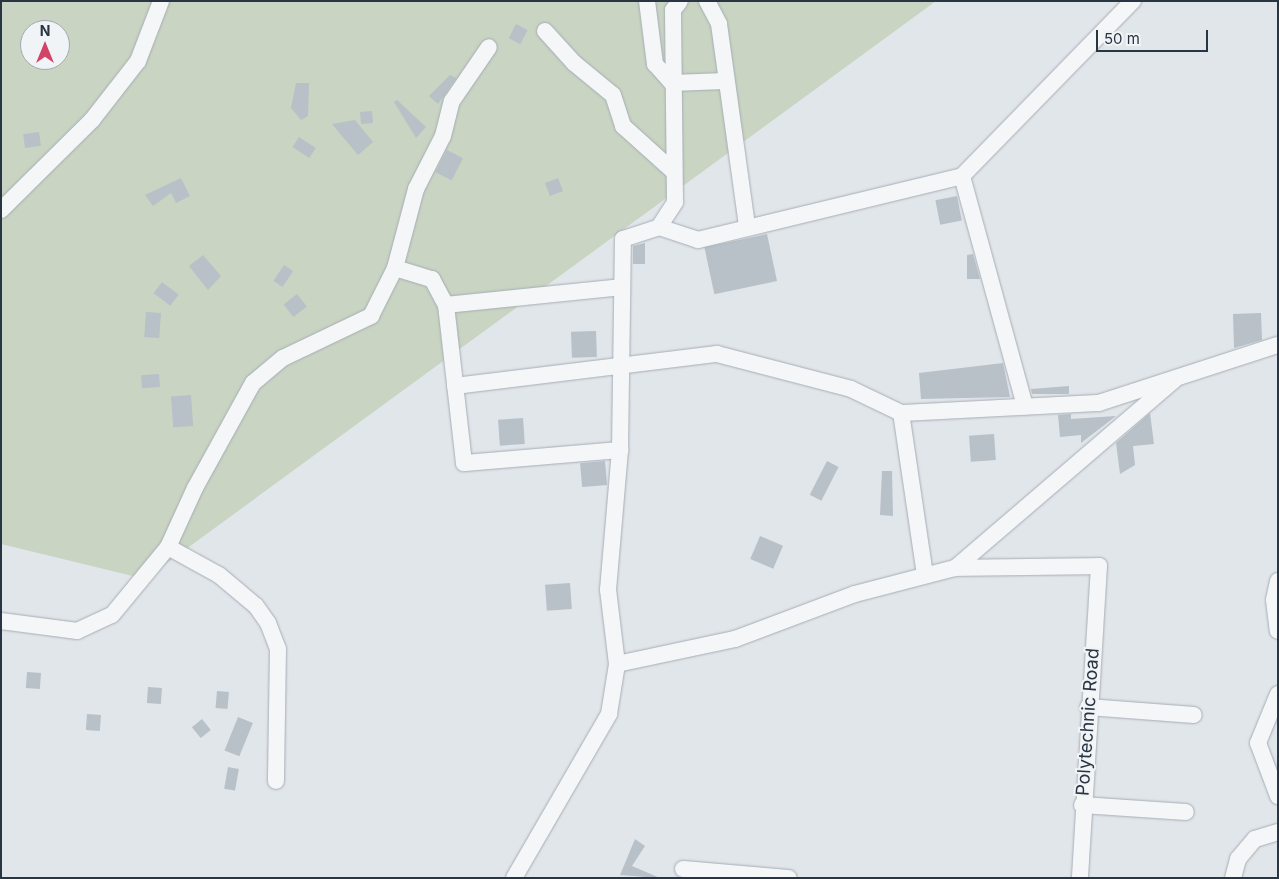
<!DOCTYPE html>
<html>
<head>
<meta charset="utf-8">
<style>
	body { margin:0 }
	#map { position:relative; width:1279px; height:879px; overflow:hidden; background:#e1e6ea; font-family:Inter,sans-serif }
	div>[style] { position:absolute }
	.green>* { inset:0; background:#c9d4c2 }
	.building>* { inset:0; background:#b8c0c8; transform-origin:0 0 }
	.roads { filter:drop-shadow(0 0 1px #a6adb5) drop-shadow(0 0 1px #a6adb5) }
	.minor>* { height:16px; margin:-8px; padding:0 8px; transform-origin:8px; border-radius:8px; background:#f4f6f8 }
	span { translate:-50% -50%; white-space:nowrap; text-align:center; line-height:1.15; -webkit-text-stroke:4px #f1f4f7; paint-order:stroke }
	.street-label { font-size:18px; color:#293543 }
	.frame { position:absolute; inset:0; border:2px solid #293543; pointer-events:none }
	.north { position:absolute; left:20px; top:20px; width:50px; height:50px; box-sizing:border-box; background:#f1f4f7; border:1px solid #a1a8af; border-radius:50%; rotate:0deg; font-size:14px; font-weight:700; line-height:20px; text-align:center; color:#293543 }
	.north::after { content:''; display:block; margin:auto; width:18px; height:22px; background:#d34269; clip-path:polygon(50% 0,100% 100%,50% 72%,0 100%) }
	.scale { position:absolute; left:1096px; top:30px; width:112px; height:22px; box-sizing:border-box; border:2px solid #293543; border-top:0; padding-left:6px; font-size:15px; line-height:18px; white-space:nowrap; color:#293543; -webkit-text-stroke:4px #f1f4f7; paint-order:stroke }
</style>
</head>
<body>
<div id="map">
	<div class="green">
		<div style="clip-path:polygon(evenodd,1px 1px,936px 1px,145px 579px,1px 544px,1px 1px,30px 30px,60px 30px,60px 60px,30px 60px,30px 30px)"></div>
	</div>
	<div class="building">
		<div style="left:516px;top:24px;width:13px;height:16px;rotate:27deg"></div>
		<div style="clip-path:polygon(450px 75px,456px 78px,438px 104px,429px 96px)"></div>
		<div style="clip-path:polygon(296px 83px,309px 83px,308px 116px,301px 120px,291px 108px)"></div>
		<div style="clip-path:polygon(397px 100px,426px 127px,416px 138px,394px 102px)"></div>
		<div style="left:372px;top:111px;width:12px;height:12px;rotate:85deg"></div>
		<div style="clip-path:polygon(355px 120px,373px 142px,358px 155px,332px 124px)"></div>
		<div style="left:39px;top:132px;width:14px;height:16px;rotate:82deg"></div>
		<div style="left:299px;top:137px;width:20px;height:12px;rotate:33deg"></div>
		<div style="left:447px;top:150px;width:18px;height:25px;rotate:27deg"></div>
		<div style="clip-path:polygon(181px 178px,190px 196px,176px 203px,171px 193px,153px 206px,145px 195px)"></div>
		<div style="left:558px;top:178px;width:14px;height:14px;rotate:69deg"></div>
		<div style="left:957px;top:196px;width:25px;height:22px;rotate:79deg"></div>
		<div style="left:767px;top:234px;width:48px;height:64px;rotate:78deg"></div>
		<div style="clip-path:polygon(645px 243px,645px 264px,633px 264px,633px 246px)"></div>
		<div style="clip-path:polygon(973px 254px,980px 279px,967px 279px,967px 255px)"></div>
		<div style="clip-path:polygon(203px 255px,221px 276px,208px 290px,189px 266px)"></div>
		<div style="left:284px;top:265px;width:11px;height:19px;rotate:34deg"></div>
		<div style="left:162px;top:282px;width:21px;height:14px;rotate:37deg"></div>
		<div style="left:297px;top:294px;width:16px;height:17px;rotate:52deg"></div>
		<div style="left:146px;top:312px;width:15px;height:25px;rotate:4deg"></div>
		<div style="clip-path:polygon(1261px 313px,1262px 340px,1234px 348px,1233px 314px)"></div>
		<div style="left:596px;top:331px;width:26px;height:25px;rotate:88deg"></div>
		<div style="clip-path:polygon(1003px 363px,1010px 397px,921px 399px,919px 373px)"></div>
		<div style="left:159px;top:374px;width:13px;height:18px;rotate:86deg"></div>
		<div style="clip-path:polygon(1069px 386px,1069px 394px,1032px 394px,1031px 389px)"></div>
		<div style="left:191px;top:395px;width:31px;height:20px;rotate:86deg"></div>
		<div style="clip-path:polygon(1150px 413px,1154px 444px,1133px 446px,1135px 465px,1120px 474px,1116px 443px)"></div>
		<div style="clip-path:polygon(1071px 414px,1071px 419px,1116px 416px,1081px 443px,1081px 435px,1060px 437px,1058px 415px)"></div>
		<div style="left:523px;top:418px;width:26px;height:25px;rotate:86deg"></div>
		<div style="left:994px;top:434px;width:26px;height:25px;rotate:86deg"></div>
		<div style="left:605px;top:461px;width:24px;height:25px;rotate:85deg"></div>
		<div style="left:827px;top:461px;width:13px;height:38px;rotate:27deg"></div>
		<div style="clip-path:polygon(882px 471px,892px 471px,893px 516px,880px 515px)"></div>
		<div style="left:760px;top:536px;width:25px;height:25px;rotate:23deg"></div>
		<div style="left:570px;top:583px;width:26px;height:25px;rotate:86deg"></div>
		<div style="left:27px;top:672px;width:14px;height:16px;rotate:4deg"></div>
		<div style="left:148px;top:687px;width:14px;height:16px;rotate:4deg"></div>
		<div style="left:217px;top:691px;width:12px;height:17px;rotate:5deg"></div>
		<div style="left:87px;top:714px;width:14px;height:16px;rotate:4deg"></div>
		<div style="left:238px;top:717px;width:16px;height:36px;rotate:22deg"></div>
		<div style="left:202px;top:719px;width:14px;height:13px;rotate:51deg"></div>
		<div style="left:228px;top:767px;width:11px;height:22px;rotate:10deg"></div>
		<div style="clip-path:polygon(635px 839px,645px 846px,632px 866px,660px 878px,620px 875px)"></div>
	</div>
	<div class="roads">
		<div class="minor">
			<div style="left:647px;top:1px;width:64px;rotate:82.8deg"></div>
			<div style="left:655px;top:64px;width:25px;rotate:48deg"></div>
			<div style="left:672px;top:83px;width:53px;rotate:-2.2deg"></div>
			<div style="left:707px;top:1px;width:26px;rotate:62deg"></div>
			<div style="left:719px;top:24px;width:205px;rotate:82.1deg"></div>
			<div style="left:545px;top:31px;width:43px;rotate:47.8deg"></div>
			<div style="left:574px;top:63px;width:50px;rotate:39.4deg"></div>
			<div style="left:613px;top:95px;width:33px;rotate:72deg"></div>
			<div style="left:623px;top:126px;width:69px;rotate:42deg"></div>
			<div style="left:962px;top:176px;width:239px;rotate:74.7deg"></div>
			<div style="left:1px;top:210px;width:128px;rotate:-44.7deg"></div>
			<div style="left:92px;top:120px;width:75px;rotate:-52.1deg"></div>
			<div style="left:138px;top:61px;width:64px;rotate:-69deg"></div>
			<div style="left:659px;top:227px;width:41px;rotate:18.4deg"></div>
			<div style="left:698px;top:240px;width:272px;rotate:-13.6deg"></div>
			<div style="left:962px;top:176px;width:245px;rotate:-45.7deg"></div>
			<div style="left:395px;top:268px;width:82px;rotate:-75.1deg"></div>
			<div style="left:416px;top:189px;width:59px;rotate:-63deg"></div>
			<div style="left:443px;top:136px;width:36px;rotate:-76deg"></div>
			<div style="left:452px;top:101px;width:65px;rotate:-55.6deg"></div>
			<div style="left:446px;top:305px;width:159px;rotate:83.5deg"></div>
			<div style="left:464px;top:463px;width:157px;rotate:-4.8deg"></div>
			<div style="left:455px;top:386px;width:264px;rotate:-7deg"></div>
			<div style="left:717px;top:354px;width:138px;rotate:14.6deg"></div>
			<div style="left:851px;top:389px;width:55px;rotate:25.6deg"></div>
			<div style="left:168px;top:547px;width:58px;rotate:28.8deg"></div>
			<div style="left:219px;top:575px;width:48px;rotate:40deg"></div>
			<div style="left:256px;top:606px;width:21px;rotate:55deg"></div>
			<div style="left:268px;top:623px;width:28px;rotate:69deg"></div>
			<div style="left:278px;top:649px;width:132px;rotate:90.9deg"></div>
			<div style="left:955px;top:568px;width:144px;rotate:-0.8deg"></div>
			<div style="left:1099px;top:566px;width:313px;rotate:93.5deg"></div>
			<div style="left:925px;top:575px;width:164px;rotate:-98.4deg"></div>
			<div style="left:901px;top:413px;width:198px;rotate:-2.9deg"></div>
			<div style="left:1099px;top:403px;width:188px;rotate:-18deg"></div>
			<div style="left:1278px;top:581px;width:19px;rotate:102deg"></div>
			<div style="left:1274px;top:600px;width:31px;rotate:83deg"></div>
			<div style="left:1px;top:621px;width:77px;rotate:7.5deg"></div>
			<div style="left:77px;top:631px;width:38px;rotate:-25deg"></div>
			<div style="left:112px;top:615px;width:88px;rotate:-50.5deg"></div>
			<div style="left:168px;top:547px;width:65px;rotate:-65.4deg"></div>
			<div style="left:195px;top:488px;width:120px;rotate:-61.1deg"></div>
			<div style="left:253px;top:383px;width:39px;rotate:-40deg"></div>
			<div style="left:283px;top:358px;width:98px;rotate:-25.5deg"></div>
			<div style="left:371px;top:316px;width:54px;rotate:-63.4deg"></div>
			<div style="left:395px;top:268px;width:39px;rotate:17deg"></div>
			<div style="left:432px;top:279px;width:30px;rotate:62deg"></div>
			<div style="left:446px;top:305px;width:177px;rotate:-5.8deg"></div>
			<div style="left:617px;top:664px;width:121px;rotate:-12deg"></div>
			<div style="left:735px;top:639px;width:128px;rotate:-20.6deg"></div>
			<div style="left:855px;top:594px;width:103px;rotate:-14.6deg"></div>
			<div style="left:955px;top:568px;width:289px;rotate:-40.6deg"></div>
			<div style="left:1278px;top:694px;width:53px;rotate:112.2deg"></div>
			<div style="left:1258px;top:743px;width:57px;rotate:69.3deg"></div>
			<div style="left:1088px;top:707px;width:106px;rotate:4.3deg"></div>
			<div style="left:1082px;top:805px;width:104px;rotate:3.9deg"></div>
			<div style="left:683px;top:869px;width:106px;rotate:4.9deg"></div>
			<div style="left:514px;top:878px;width:190px;rotate:-59.9deg"></div>
			<div style="left:609px;top:714px;width:51px;rotate:-80.9deg"></div>
			<div style="left:617px;top:664px;width:75px;rotate:-96.9deg"></div>
			<div style="left:608px;top:590px;width:141px;rotate:-85.1deg"></div>
			<div style="left:620px;top:450px;width:211px;rotate:-89.2deg"></div>
			<div style="left:623px;top:239px;width:38px;rotate:-18deg"></div>
			<div style="left:659px;top:227px;width:30px;rotate:-57deg"></div>
			<div style="left:675px;top:202px;width:192px;rotate:-90.6deg"></div>
			<div style="left:673px;top:10px;width:11px;rotate:-52deg"></div>
			<div style="left:1233px;top:878px;width:20px;rotate:-75deg"></div>
			<div style="left:1238px;top:859px;width:26px;rotate:-50deg"></div>
			<div style="left:1255px;top:839px;width:24px;rotate:-17deg"></div>
		</div>
	</div>
	<div class="street-label">
		<span style="left:1088px;top:722px;rotate:-86deg">Polytechnic Road</span>
	</div>
	<div class="frame"></div>
	<div class="north">N</div>
	<div class="scale">50 m</div>
</div>
</body>
</html>
